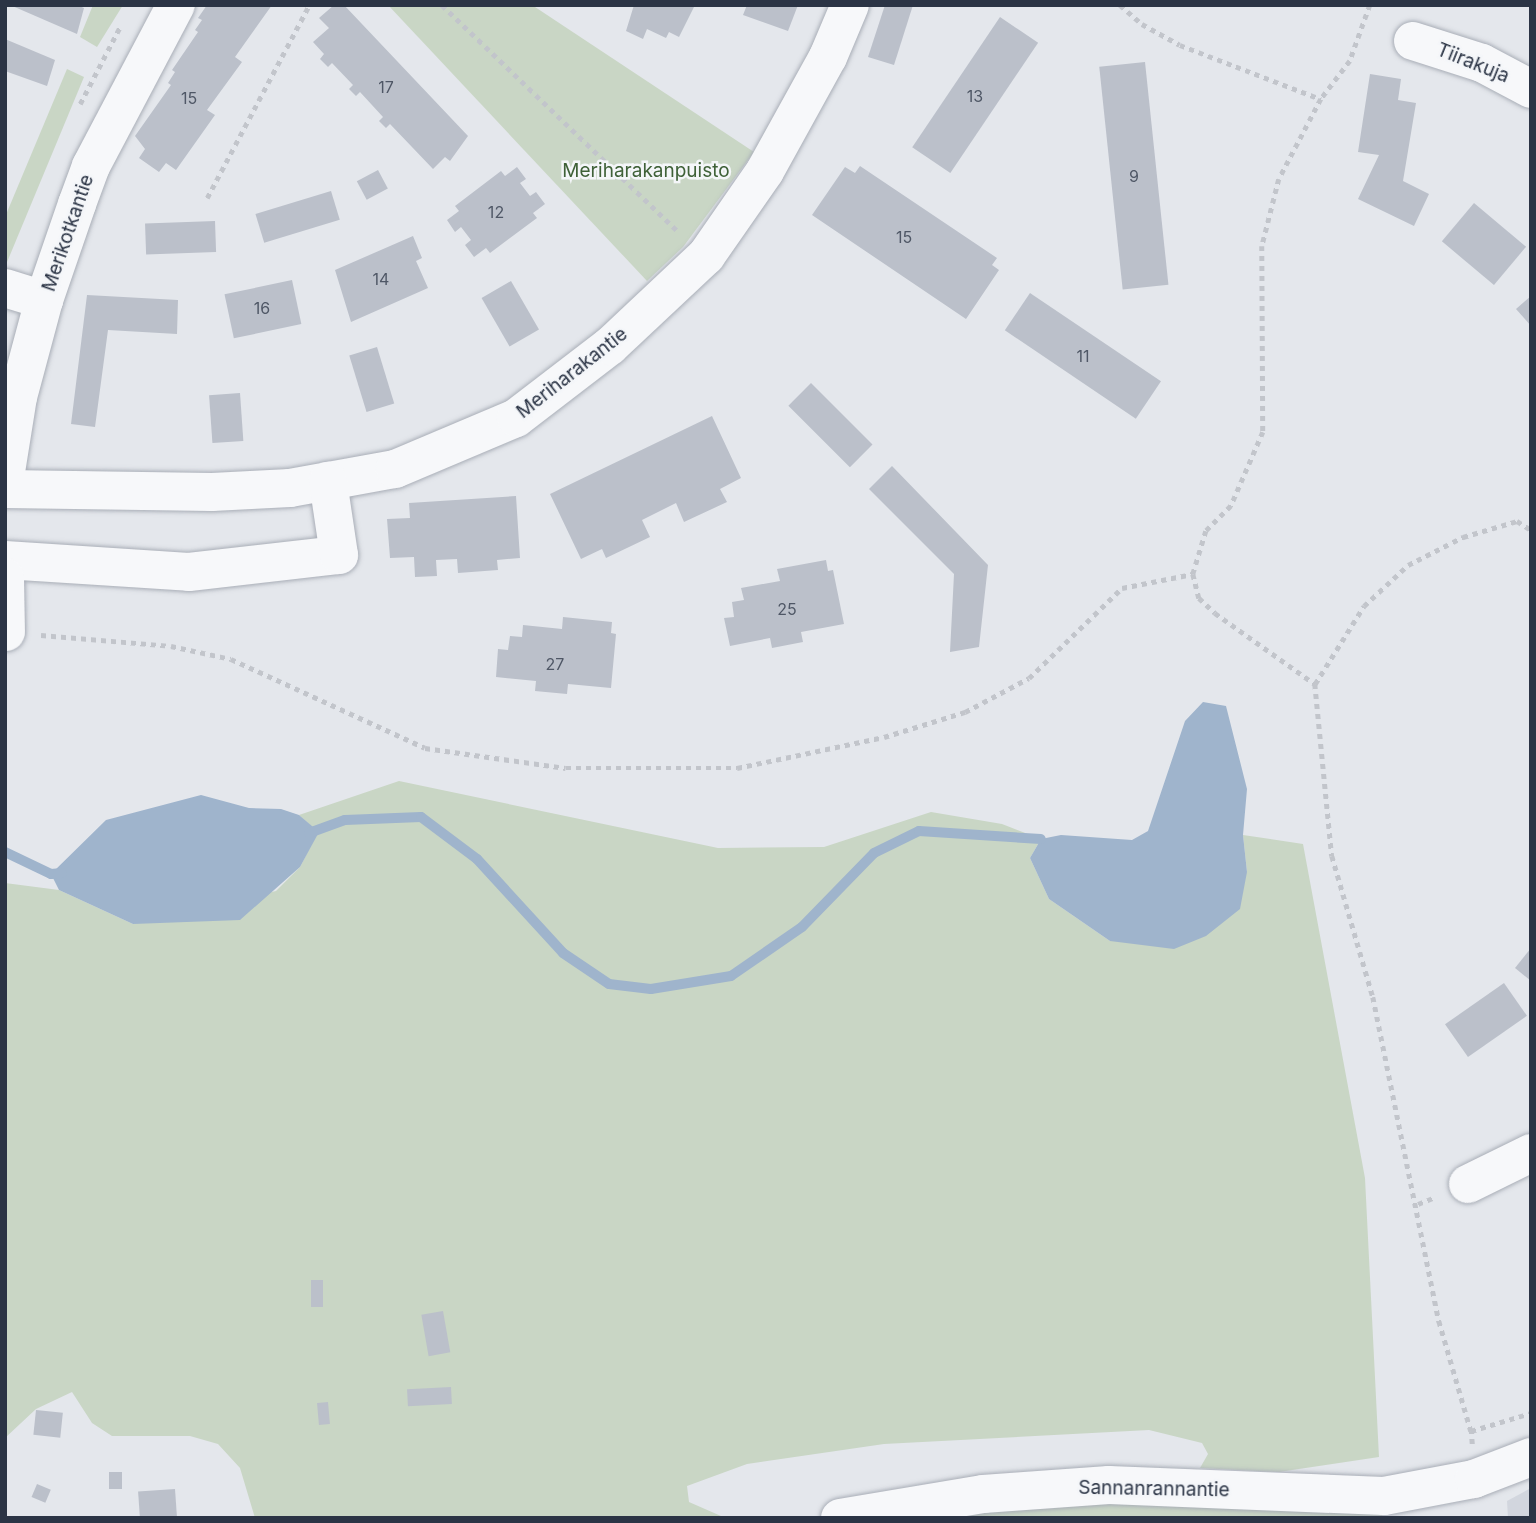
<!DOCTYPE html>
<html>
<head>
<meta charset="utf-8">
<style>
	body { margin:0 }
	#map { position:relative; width:1536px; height:1523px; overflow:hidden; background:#e4e7ec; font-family:Inter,sans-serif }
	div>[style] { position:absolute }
	.built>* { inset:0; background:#d2d6de }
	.green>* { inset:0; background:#c9d6c5 }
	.water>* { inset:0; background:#9fb4cc }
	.stream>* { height:10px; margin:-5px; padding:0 5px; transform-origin:5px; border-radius:5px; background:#9fb4cc }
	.building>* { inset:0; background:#bbc0ca; transform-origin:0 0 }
	.path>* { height:4.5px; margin-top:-2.25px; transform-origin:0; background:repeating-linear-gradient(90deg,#c2c5cb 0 5px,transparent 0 10px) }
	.roads { filter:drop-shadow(0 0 2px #a9aeb7) drop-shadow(0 0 2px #a9aeb7) }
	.minor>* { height:38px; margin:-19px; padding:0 19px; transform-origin:19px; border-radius:19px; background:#f7f8fa }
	span { translate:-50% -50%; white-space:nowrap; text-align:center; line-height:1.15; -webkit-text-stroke:5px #f4f6f9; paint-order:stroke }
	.number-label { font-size:16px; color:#4f5766 }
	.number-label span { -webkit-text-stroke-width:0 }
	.street-label { font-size:19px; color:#2b3445 }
	.park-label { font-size:19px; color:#3f6138 }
	.frame { position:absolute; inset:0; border:7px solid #2b3445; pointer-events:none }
</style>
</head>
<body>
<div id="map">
	<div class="built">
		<div style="clip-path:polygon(1531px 1488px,1531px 1518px,1508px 1518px,1507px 1501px)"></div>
	</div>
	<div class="green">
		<div style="clip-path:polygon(93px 5px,123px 5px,97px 47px,80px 37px)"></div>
		<div style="clip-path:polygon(388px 5px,532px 5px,754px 152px,683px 247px,647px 281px)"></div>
		<div style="clip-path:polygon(67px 69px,84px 77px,5px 267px,5px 217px)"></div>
		<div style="clip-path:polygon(399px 781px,718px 848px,824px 847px,931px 812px,1002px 824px,1041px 839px,1030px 858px,1049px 899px,1110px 941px,1247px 872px,1243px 835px,1303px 844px,1365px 1178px,1379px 1457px,1279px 1472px,1200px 1468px,1208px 1454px,1202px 1443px,1149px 1430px,884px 1444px,747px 1464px,687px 1486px,689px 1502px,721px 1516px,712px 1518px,255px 1518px,240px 1468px,218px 1444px,190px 1436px,112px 1436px,92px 1423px,72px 1392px,36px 1409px,5px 1438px,5px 883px,59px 890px,133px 924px,276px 891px,300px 867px,318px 832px,299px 815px)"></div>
		<div style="clip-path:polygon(983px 1494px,1384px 1496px,1382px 1518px,840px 1518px)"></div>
	</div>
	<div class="water">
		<div style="clip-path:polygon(1203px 702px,1226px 706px,1247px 789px,1243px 835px,1247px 872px,1240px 909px,1206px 936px,1174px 949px,1110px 941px,1049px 899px,1030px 858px,1041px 839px,1061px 835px,1132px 840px,1148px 831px,1185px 721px)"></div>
		<div style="clip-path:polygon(201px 795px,249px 808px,281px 809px,299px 815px,319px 832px,300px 867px,240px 920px,133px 924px,59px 890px,51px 874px,106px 820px)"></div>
	</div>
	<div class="stream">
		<div style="left:309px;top:833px;width:38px;rotate:-20deg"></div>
		<div style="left:345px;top:820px;width:76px;rotate:-2.3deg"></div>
		<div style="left:421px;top:817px;width:70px;rotate:36.9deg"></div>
		<div style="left:477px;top:859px;width:127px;rotate:47.5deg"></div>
		<div style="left:563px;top:953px;width:55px;rotate:34deg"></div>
		<div style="left:609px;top:984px;width:42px;rotate:6.8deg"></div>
		<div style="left:651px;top:989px;width:81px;rotate:-9.2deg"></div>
		<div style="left:731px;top:976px;width:86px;rotate:-34.6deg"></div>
		<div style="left:802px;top:927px;width:103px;rotate:-45.8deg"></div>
		<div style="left:874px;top:853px;width:50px;rotate:-26.1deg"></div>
		<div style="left:919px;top:831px;width:122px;rotate:3.8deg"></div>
		<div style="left:5px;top:852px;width:51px;rotate:25.6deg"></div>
		<div style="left:51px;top:874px;width:11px;rotate:-5deg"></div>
	</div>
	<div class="building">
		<div style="clip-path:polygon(10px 5px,77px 5px,84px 8px,77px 34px)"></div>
		<div style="clip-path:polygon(207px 5px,272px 5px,235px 57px,242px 62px,207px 110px,215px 115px,176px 170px,166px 163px,159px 172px,139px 158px,145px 149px,135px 136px,171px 85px,168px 83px,175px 72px,172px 70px,198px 32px,195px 30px,202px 20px,198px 18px)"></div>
		<div style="clip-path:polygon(334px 5px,344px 5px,468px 136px,450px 161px,445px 157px,433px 169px,390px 124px,386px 128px,379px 121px,383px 117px,360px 92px,356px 96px,349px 89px,353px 85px,332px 63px,328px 67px,320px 59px,324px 54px,313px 42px,329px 28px,319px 18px)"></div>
		<div style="clip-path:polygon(634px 5px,695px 5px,679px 37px,669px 32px,666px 38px,647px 29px,643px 39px,626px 31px)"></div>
		<div style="clip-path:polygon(747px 5px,798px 5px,788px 31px,743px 15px)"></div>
		<div style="clip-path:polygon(885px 5px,913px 5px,894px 65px,868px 57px)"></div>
		<div style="left:1000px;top:17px;width:46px;height:157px;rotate:34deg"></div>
		<div style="clip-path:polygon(5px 39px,55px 60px,47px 86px,5px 71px)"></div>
		<div style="left:1145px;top:62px;width:224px;height:46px;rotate:84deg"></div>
		<div style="clip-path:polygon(1370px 74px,1401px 79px,1398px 100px,1416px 103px,1403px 181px,1429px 194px,1414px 226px,1358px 199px,1379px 155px,1358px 152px)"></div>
		<div style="clip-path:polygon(860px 166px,997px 258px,992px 265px,999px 270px,966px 319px,812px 215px,845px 167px,855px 173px)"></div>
		<div style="clip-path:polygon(517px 167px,526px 179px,520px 183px,530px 196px,536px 192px,545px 204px,533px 213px,537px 218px,490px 253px,486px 248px,474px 257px,465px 245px,471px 240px,461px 227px,455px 232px,447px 220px,459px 211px,455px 206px,501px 171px,505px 176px)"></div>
		<div style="left:378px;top:170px;width:21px;height:24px;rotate:62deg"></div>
		<div style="left:331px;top:191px;width:30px;height:79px;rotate:73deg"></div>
		<div style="left:1474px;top:203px;width:68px;height:50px;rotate:40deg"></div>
		<div style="left:215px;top:221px;width:31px;height:70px;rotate:88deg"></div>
		<div style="clip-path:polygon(413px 236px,422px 258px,416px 261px,428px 288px,351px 322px,335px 270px)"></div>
		<div style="left:292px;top:280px;width:45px;height:69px;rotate:78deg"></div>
		<div style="left:511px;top:281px;width:56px;height:34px;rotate:60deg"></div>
		<div style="left:1030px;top:293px;width:158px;height:45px;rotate:34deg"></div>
		<div style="clip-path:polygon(87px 295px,178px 300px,177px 334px,108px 330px,95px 427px,71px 424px)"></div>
		<div style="clip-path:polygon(1531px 296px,1531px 326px,1516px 309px)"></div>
		<div style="left:377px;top:347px;width:59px;height:29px;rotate:73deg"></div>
		<div style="left:811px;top:383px;width:87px;height:32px;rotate:45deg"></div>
		<div style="left:240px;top:393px;width:48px;height:31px;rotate:86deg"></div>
		<div style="clip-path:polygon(712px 416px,741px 478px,720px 489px,727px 502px,684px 522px,676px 503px,642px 520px,650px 537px,606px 558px,602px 549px,581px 559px,550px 494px)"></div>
		<div style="clip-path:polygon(892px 466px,988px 565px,979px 647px,950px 652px,954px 574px,869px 489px)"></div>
		<div style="clip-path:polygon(516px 496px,520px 558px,497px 560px,498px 570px,458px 573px,457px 559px,436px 560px,437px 576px,415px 577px,414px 557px,390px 558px,387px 519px,410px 518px,409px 503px)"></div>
		<div style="clip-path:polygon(826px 560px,828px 571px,833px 570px,844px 624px,801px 632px,803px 642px,772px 648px,770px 638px,730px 646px,724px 618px,734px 617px,732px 602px,744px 600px,741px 588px,780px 581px,777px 569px)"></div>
		<div style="clip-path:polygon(563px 617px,612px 622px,611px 633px,616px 634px,611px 688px,568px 684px,567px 694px,535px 691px,536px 681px,496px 677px,498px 649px,508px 650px,510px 636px,522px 637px,523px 625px,562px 629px)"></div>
		<div style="clip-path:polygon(1531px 948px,1531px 981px,1515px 968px)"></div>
		<div style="left:1504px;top:983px;width:40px;height:72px;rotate:55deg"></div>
		<div style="left:323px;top:1280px;width:27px;height:12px;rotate:90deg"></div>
		<div style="left:443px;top:1311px;width:42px;height:22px;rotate:80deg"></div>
		<div style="left:451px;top:1387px;width:17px;height:44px;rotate:87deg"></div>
		<div style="left:328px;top:1402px;width:22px;height:11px;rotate:85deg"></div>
		<div style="left:36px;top:1410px;width:27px;height:25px;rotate:6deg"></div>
		<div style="left:109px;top:1472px;width:13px;height:17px"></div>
		<div style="left:37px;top:1484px;width:15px;height:14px;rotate:23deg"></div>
		<div style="left:175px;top:1489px;width:29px;height:37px;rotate:86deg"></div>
	</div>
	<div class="path">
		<div style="left:442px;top:5px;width:328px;rotate:43.8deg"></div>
		<div style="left:1120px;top:5px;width:29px;rotate:41deg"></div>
		<div style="left:1142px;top:24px;width:43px;rotate:28.9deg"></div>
		<div style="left:1180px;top:45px;width:151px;rotate:21deg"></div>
		<div style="left:1370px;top:5px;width:59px;rotate:109.7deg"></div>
		<div style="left:1350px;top:61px;width:48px;rotate:127.3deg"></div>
		<div style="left:1321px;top:99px;width:90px;rotate:117.7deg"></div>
		<div style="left:1279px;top:179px;width:69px;rotate:104.2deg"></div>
		<div style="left:1262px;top:246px;width:186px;rotate:89.7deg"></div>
		<div style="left:1263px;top:432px;width:81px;rotate:113.4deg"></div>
		<div style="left:1231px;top:506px;width:35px;rotate:135deg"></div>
		<div style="left:1206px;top:531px;width:45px;rotate:106.8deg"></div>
		<div style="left:1193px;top:574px;width:25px;rotate:76deg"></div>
		<div style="left:1199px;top:598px;width:22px;rotate:43deg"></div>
		<div style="left:1215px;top:613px;width:123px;rotate:35.4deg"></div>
		<div style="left:1315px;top:684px;width:173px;rotate:84.4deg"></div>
		<div style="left:1332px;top:856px;width:147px;rotate:73.8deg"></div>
		<div style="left:1373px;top:997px;width:331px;rotate:78.5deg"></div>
		<div style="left:1439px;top:1321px;width:115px;rotate:73.8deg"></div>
		<div style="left:80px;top:104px;width:89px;rotate:-62.6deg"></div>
		<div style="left:207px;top:198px;width:218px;rotate:-62.1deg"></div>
		<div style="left:41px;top:635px;width:130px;rotate:4.8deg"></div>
		<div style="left:171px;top:646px;width:61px;rotate:12.2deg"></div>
		<div style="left:231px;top:659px;width:213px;rotate:24.6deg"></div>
		<div style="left:425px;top:748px;width:142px;rotate:8.1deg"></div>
		<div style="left:566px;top:768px;width:171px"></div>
		<div style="left:737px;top:768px;width:150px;rotate:-11.9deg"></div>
		<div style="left:884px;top:737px;width:85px;rotate:-17.2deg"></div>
		<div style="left:965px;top:712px;width:72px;rotate:-28deg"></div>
		<div style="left:1029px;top:678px;width:129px;rotate:-44.1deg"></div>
		<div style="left:1122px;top:588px;width:72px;rotate:-11.2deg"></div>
		<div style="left:1315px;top:684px;width:92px;rotate:-57.9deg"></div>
		<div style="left:1364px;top:606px;width:60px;rotate:-43deg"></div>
		<div style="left:1408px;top:565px;width:62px;rotate:-27deg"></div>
		<div style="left:1463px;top:537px;width:56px;rotate:-16.5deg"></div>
		<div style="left:1517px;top:521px;width:17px;rotate:33deg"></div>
		<div style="left:1418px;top:1204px;width:18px;rotate:-22deg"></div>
		<div style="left:1472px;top:1444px;width:13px;rotate:-94deg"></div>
		<div style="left:1471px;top:1431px;width:63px;rotate:-16.7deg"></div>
	</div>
	<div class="roads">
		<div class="minor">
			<div style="left:1413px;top:41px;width:72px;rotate:17.7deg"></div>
			<div style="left:1482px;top:63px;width:55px;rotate:28deg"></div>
			<div style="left:5px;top:288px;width:41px;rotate:17.1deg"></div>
			<div style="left:5px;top:478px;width:82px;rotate:-80.9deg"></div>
			<div style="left:18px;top:397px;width:100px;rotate:-75deg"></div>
			<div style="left:44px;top:300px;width:102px;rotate:-71deg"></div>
			<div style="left:77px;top:204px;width:40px;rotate:-69.8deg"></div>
			<div style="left:91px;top:166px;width:182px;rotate:-62.2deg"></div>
			<div style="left:5px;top:489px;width:207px;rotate:0.8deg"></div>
			<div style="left:212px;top:492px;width:78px;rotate:-2.9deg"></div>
			<div style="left:290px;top:488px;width:107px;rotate:-10.3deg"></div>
			<div style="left:395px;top:469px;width:131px;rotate:-22.9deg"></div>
			<div style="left:516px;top:418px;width:118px;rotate:-37.5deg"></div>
			<div style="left:610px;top:346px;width:132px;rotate:-43.2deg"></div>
			<div style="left:706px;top:256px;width:103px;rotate:-55.2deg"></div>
			<div style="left:765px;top:171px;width:130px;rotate:-61.1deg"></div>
			<div style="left:828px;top:57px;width:56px;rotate:-67.1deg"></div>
			<div style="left:5px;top:560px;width:184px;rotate:3.7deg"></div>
			<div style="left:189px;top:572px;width:151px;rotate:-6.5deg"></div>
			<div style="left:339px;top:555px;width:75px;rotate:-98.5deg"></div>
			<div style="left:5px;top:577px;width:55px;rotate:89deg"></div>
			<div style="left:1468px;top:1184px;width:70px;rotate:-26.2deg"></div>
			<div style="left:840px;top:1518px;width:145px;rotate:-9.5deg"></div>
			<div style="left:983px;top:1494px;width:126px;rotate:-4.1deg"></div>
			<div style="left:1109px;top:1485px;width:275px;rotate:2.3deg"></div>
			<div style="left:1384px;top:1496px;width:92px;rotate:-10.7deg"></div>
			<div style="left:1474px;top:1479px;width:61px;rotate:-21.1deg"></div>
		</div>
	</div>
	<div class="number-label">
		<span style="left:386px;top:87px">17</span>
		<span style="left:975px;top:96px">13</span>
		<span style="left:189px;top:98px">15</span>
		<span style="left:1134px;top:176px">9</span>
		<span style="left:496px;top:212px">12</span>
		<span style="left:904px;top:237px">15</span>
		<span style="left:381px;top:279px">14</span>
		<span style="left:262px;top:308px">16</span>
		<span style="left:1083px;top:356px">11</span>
		<span style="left:787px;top:609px">25</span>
		<span style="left:555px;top:664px">27</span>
	</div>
	<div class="street-label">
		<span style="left:1473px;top:63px;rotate:22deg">Tiirakuja</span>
		<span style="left:68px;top:233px;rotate:-71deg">Merikotkantie</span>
		<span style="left:572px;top:373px;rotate:-38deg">Meriharakantie</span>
		<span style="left:1154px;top:1489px;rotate:1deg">Sannanrannantie</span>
	</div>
	<div class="park-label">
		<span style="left:646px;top:171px">Meriharakanpuisto</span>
	</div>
	<div class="frame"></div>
</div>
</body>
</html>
